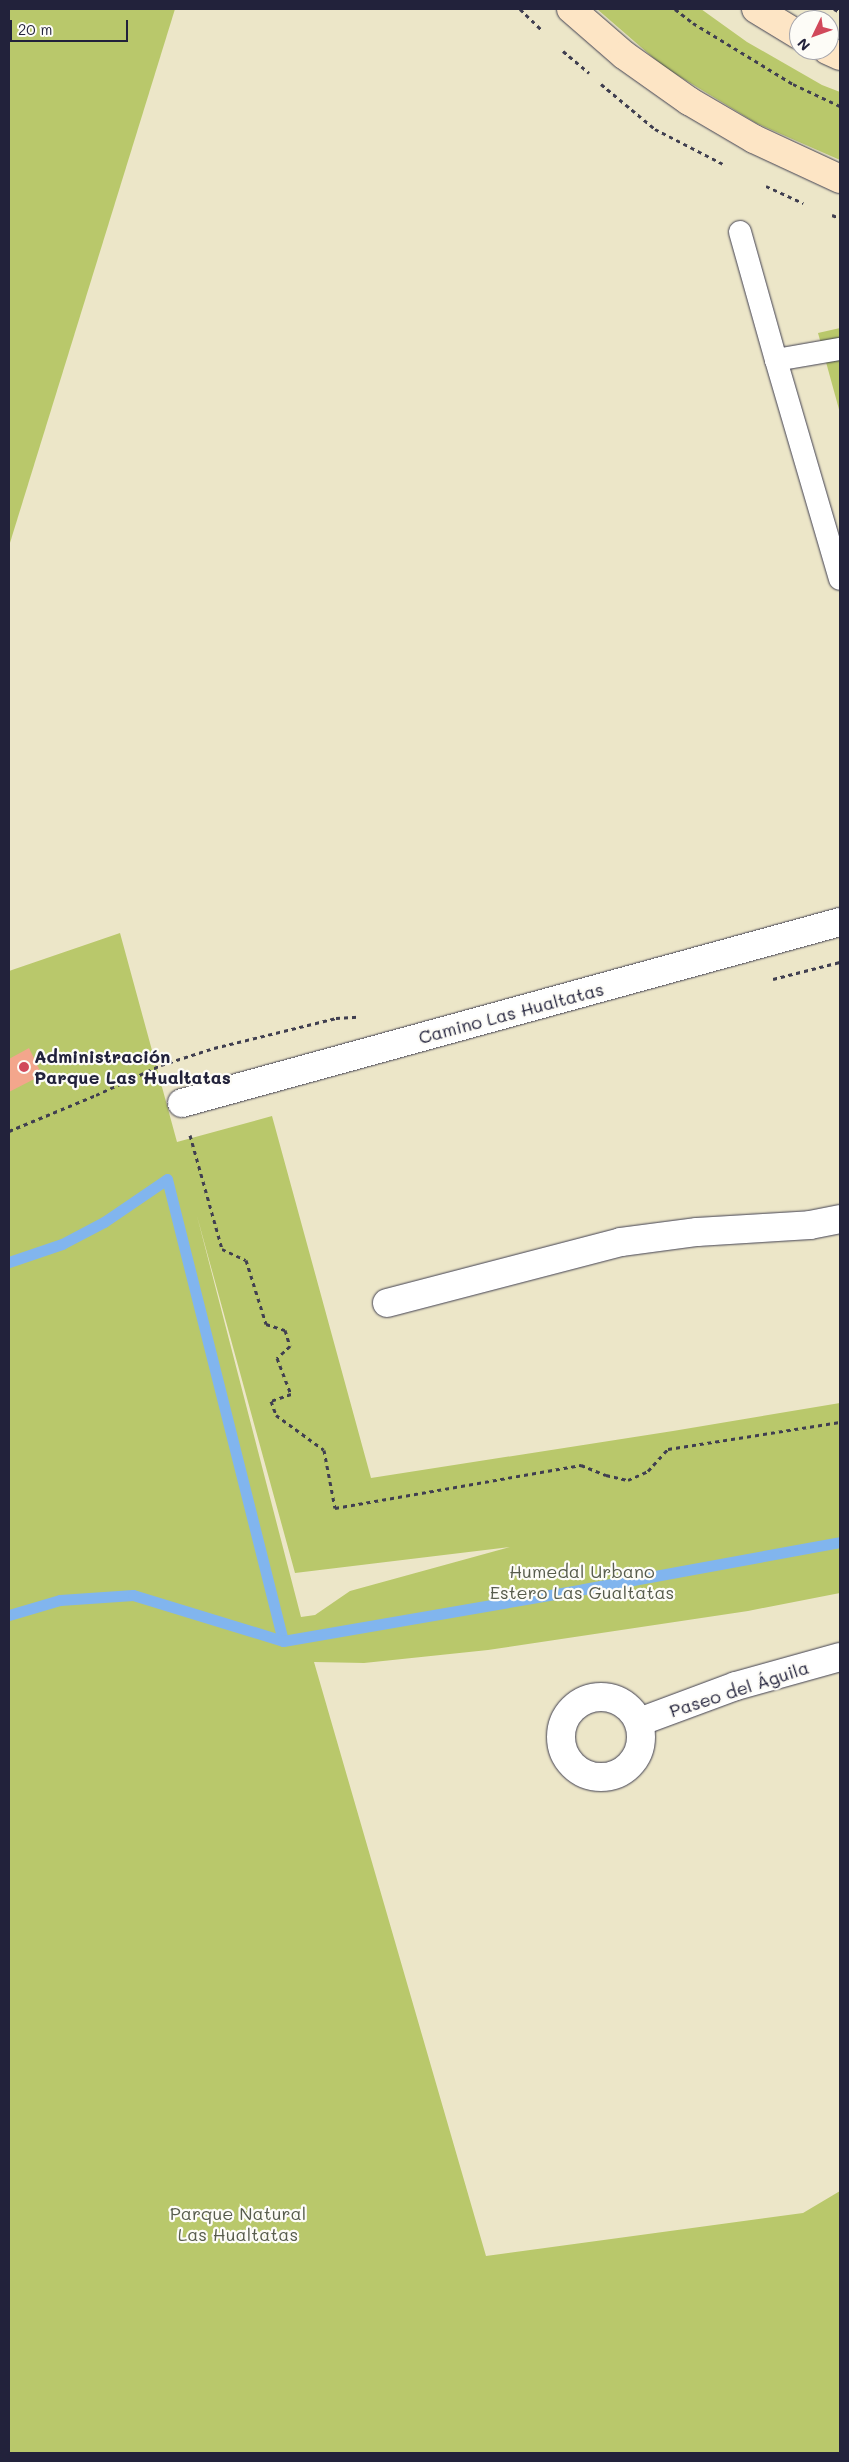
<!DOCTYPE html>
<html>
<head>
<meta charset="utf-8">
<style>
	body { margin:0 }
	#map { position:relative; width:849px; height:2462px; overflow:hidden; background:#ece6c8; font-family:Mali,sans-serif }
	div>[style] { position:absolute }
	.green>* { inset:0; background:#b9c86b }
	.stream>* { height:11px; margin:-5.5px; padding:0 5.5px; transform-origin:5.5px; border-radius:5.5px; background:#81b5ee }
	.building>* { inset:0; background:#f3a68c }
	.path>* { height:3px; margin-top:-1.5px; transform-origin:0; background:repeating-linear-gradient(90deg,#403f50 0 4px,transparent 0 8px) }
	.roads { filter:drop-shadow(0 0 1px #403f50) drop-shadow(0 0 1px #403f50) }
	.lane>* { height:22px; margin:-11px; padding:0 11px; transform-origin:11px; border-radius:11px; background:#fff }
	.street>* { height:28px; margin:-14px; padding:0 14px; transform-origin:14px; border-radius:14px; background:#fff }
	.street>.ring { margin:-14px; padding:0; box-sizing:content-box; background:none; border:28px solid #fff; border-radius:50% }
	.secondary>* { height:28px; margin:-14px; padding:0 14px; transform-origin:14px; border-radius:14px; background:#fde5c5 }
	.dots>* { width:14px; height:14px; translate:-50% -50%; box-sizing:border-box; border:2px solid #fdfcf7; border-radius:50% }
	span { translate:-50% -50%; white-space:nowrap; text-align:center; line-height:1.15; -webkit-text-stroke:4.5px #fdfcf7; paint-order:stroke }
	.street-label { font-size:18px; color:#22223b }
	.poi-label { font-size:18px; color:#22223b; font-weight:700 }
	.left { translate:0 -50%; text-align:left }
	.park-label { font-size:18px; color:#575c4c }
	.frame { position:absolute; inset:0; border:10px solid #22223b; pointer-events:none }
	.north { position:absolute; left:789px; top:10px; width:50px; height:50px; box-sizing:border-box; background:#fdfcf7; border:1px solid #a5a5ac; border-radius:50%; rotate:228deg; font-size:14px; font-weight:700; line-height:20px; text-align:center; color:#22223b }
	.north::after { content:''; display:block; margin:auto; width:18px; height:22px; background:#d1495b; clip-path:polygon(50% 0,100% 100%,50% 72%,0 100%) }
	.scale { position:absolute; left:10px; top:20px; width:118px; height:22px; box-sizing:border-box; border:2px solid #22223b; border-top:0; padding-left:6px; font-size:15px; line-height:18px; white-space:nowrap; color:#22223b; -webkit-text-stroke:4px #fdfcf7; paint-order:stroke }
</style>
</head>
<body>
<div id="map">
	<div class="green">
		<div style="clip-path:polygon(9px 9px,175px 9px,9px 546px)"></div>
		<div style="clip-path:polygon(597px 9px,701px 9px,747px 42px,822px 85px,840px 92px,840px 160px,756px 123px,664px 67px)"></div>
		<div style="clip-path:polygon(840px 328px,840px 413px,818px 333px)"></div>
		<div style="clip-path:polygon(evenodd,120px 933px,177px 1142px,272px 1116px,371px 1478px,673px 1431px,840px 1403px,840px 1593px,748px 1611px,488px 1650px,364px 1663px,314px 1662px,486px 2256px,803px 2213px,840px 2191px,840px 2453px,9px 2453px,9px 971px,120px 933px,197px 1216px,295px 1573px,510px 1547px,350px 1591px,315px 1615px,301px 1617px,197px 1216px)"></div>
	</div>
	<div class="stream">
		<div style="left:9px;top:1262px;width:56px;rotate:-18.8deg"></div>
		<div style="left:62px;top:1244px;width:47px;rotate:-27.6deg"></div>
		<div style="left:104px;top:1222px;width:76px;rotate:-34.3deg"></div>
		<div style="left:167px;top:1179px;width:476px;rotate:75.9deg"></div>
		<div style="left:9px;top:1615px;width:53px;rotate:-16.4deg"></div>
		<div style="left:60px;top:1600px;width:73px;rotate:-3.9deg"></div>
		<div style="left:133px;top:1595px;width:157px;rotate:17deg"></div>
		<div style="left:283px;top:1641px;width:305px;rotate:-9.8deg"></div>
		<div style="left:584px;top:1589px;width:260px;rotate:-10.4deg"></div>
	</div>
	<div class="building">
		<div style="clip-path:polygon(29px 1048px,42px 1075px,9px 1092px,9px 1059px)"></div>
	</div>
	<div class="path">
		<div style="left:520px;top:9px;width:29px;rotate:44deg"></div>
		<div style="left:675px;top:9px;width:23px;rotate:38deg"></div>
		<div style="left:693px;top:23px;width:117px;rotate:31.4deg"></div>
		<div style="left:793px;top:84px;width:52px;rotate:25.1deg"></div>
		<div style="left:834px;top:9px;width:7px;rotate:27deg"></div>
		<div style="left:563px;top:51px;width:34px;rotate:40deg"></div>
		<div style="left:601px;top:84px;width:70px;rotate:39.8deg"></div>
		<div style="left:655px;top:129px;width:76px;rotate:27.2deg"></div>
		<div style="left:766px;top:186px;width:41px;rotate:24.7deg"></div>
		<div style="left:832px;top:215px;width:9px;rotate:21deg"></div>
		<div style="left:773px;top:979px;width:69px;rotate:-14.2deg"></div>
		<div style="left:9px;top:1131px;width:94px;rotate:-22.5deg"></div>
		<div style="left:96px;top:1095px;width:72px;rotate:-24.8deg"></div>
		<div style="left:161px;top:1065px;width:56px;rotate:-17.8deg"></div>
		<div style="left:214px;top:1048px;width:126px;rotate:-13.8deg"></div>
		<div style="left:336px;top:1018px;width:22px;rotate:-3deg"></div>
		<div style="left:190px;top:1135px;width:118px;rotate:74.3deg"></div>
		<div style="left:222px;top:1249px;width:26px;rotate:25deg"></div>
		<div style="left:246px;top:1260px;width:67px;rotate:72.6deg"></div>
		<div style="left:266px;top:1324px;width:20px;rotate:18deg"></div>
		<div style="left:285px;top:1330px;width:17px;rotate:73deg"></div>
		<div style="left:290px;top:1346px;width:18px;rotate:137deg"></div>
		<div style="left:277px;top:1358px;width:39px;rotate:69deg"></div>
		<div style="left:291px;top:1394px;width:21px;rotate:161deg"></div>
		<div style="left:271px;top:1401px;width:15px;rotate:70deg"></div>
		<div style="left:276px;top:1415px;width:59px;rotate:36.1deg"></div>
		<div style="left:324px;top:1450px;width:59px;rotate:79.3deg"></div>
		<div style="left:335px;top:1508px;width:250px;rotate:-9.9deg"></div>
		<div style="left:581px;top:1465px;width:27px;rotate:22deg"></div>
		<div style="left:606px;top:1475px;width:23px;rotate:13deg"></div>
		<div style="left:628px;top:1480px;width:22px;rotate:-24deg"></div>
		<div style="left:648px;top:1471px;width:30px;rotate:-48deg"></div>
		<div style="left:668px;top:1449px;width:174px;rotate:-8.9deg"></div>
	</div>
	<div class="roads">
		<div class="lane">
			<div style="left:740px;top:232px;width:133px;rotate:74.3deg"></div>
			<div style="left:776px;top:360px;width:65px;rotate:-9.8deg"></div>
			<div style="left:776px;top:360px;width:228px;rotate:73.7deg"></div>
		</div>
		<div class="street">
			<div style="left:182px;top:1103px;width:682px;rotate:-15.38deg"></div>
			<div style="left:387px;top:1303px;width:242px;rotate:-14.6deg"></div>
			<div style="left:621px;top:1242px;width:77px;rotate:-7.5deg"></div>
			<div style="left:697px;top:1232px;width:113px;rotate:-3.5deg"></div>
			<div style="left:810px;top:1225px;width:31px;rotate:-11deg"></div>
			<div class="ring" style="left:561px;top:1697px;width:52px;height:52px"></div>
			<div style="left:639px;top:1722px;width:103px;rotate:-20.4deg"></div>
			<div style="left:736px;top:1686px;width:108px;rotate:-15.6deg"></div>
		</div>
		<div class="secondary">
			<div style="left:571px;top:9px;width:70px;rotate:41deg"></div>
			<div style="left:624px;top:55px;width:80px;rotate:35.3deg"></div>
			<div style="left:689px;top:101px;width:75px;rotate:30.3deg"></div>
			<div style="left:754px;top:139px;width:95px;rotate:24.9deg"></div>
			<div style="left:756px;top:9px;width:50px;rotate:31.2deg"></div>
			<div style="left:827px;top:50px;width:14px;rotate:25deg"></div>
		</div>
	</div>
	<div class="dots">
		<div style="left:24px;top:1067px;background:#d1495b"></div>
	</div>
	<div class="street-label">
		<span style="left:511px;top:1013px;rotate:-15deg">Camino Las Hualtatas</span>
		<span style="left:739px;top:1689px;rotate:-18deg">Paseo del Águila</span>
	</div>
	<div class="poi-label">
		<span class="left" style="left:34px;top:1067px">Administración<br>Parque Las Hualtatas</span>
	</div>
	<div class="park-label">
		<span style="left:582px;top:1582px">Humedal Urbano<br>Estero Las Gualtatas</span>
		<span style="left:238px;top:2224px">Parque Natural<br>Las Hualtatas</span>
	</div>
	<div class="frame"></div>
	<div class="north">N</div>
	<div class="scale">20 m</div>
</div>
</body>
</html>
